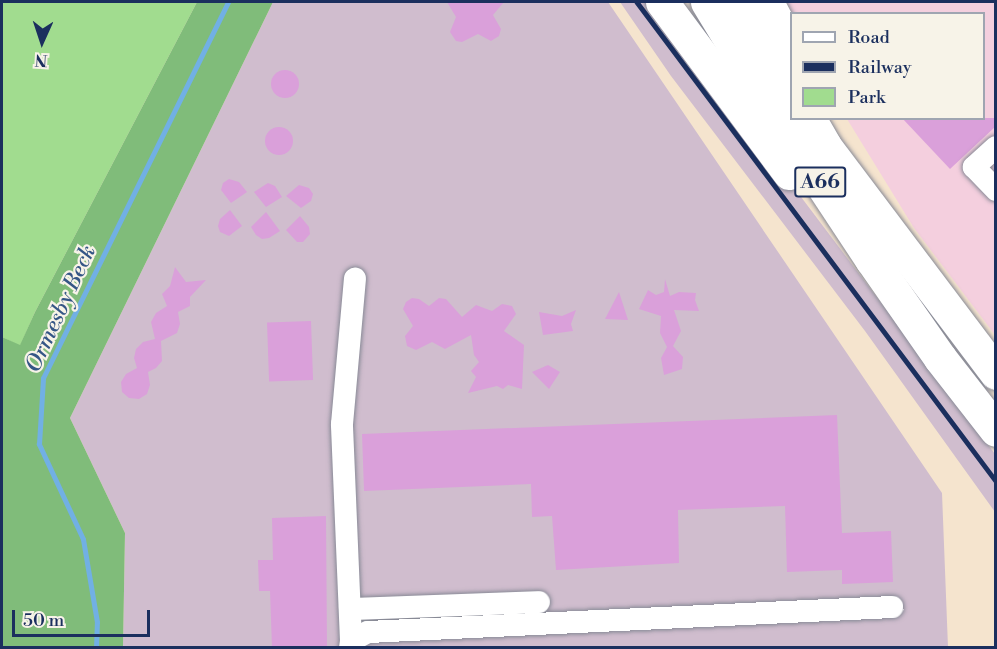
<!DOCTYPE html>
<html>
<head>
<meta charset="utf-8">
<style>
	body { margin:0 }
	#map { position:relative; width:997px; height:649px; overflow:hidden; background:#f5e4ce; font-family:"Libre Bodoni",serif }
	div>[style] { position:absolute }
	.built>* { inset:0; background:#f4cfde }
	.industrial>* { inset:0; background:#d0bdce }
	.green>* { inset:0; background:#a1dc8f }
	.forest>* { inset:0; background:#80bc7a }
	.stream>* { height:5px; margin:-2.5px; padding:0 2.5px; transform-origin:2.5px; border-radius:2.5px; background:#71b0e4 }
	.building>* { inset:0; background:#daa0da; transform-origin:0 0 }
	.round { border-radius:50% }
	.roads { filter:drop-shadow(0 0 2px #888a96) drop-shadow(0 0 2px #888a96) }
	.minor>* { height:22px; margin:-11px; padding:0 11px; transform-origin:11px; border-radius:11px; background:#fff }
	.highway>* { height:33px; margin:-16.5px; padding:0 16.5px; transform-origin:16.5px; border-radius:16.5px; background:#fff }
	.rail>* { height:4.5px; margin:-2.25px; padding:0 2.25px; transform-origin:2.25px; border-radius:2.25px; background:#1b2f5e }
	span { translate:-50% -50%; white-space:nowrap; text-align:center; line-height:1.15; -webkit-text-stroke:4.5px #f7f3e8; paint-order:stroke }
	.shield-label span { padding:2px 4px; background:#f7f3e8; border:2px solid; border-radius:4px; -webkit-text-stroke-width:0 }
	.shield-label { font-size:20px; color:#1b2f5e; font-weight:700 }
	.water-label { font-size:22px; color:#355686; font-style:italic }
	.frame { position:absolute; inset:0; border:3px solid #1b2f5e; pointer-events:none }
	.legend { position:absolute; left:790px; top:12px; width:195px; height:108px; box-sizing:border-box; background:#f7f3e8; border:2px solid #9fa5b1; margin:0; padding:8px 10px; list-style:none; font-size:18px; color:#1b2f5e }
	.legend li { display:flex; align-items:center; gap:12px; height:30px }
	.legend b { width:30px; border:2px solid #9fa5b1 }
	.north { position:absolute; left:12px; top:12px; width:60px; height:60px; -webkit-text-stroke:4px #f7f3e8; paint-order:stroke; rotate:183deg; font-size:16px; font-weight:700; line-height:24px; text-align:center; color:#1b2f5e }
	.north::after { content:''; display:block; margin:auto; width:21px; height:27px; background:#1b2f5e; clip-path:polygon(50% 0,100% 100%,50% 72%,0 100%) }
	.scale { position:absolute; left:12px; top:610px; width:138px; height:27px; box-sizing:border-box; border:3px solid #1b2f5e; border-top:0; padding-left:8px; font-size:18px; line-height:21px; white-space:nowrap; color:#1b2f5e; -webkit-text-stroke:4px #f7f3e8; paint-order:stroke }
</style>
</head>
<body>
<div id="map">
	<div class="built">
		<div style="clip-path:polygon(787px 2px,995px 2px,995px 335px,914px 228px,847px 119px,984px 118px,984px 14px,792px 14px)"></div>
	</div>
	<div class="industrial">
		<div style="clip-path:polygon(273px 2px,608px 2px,942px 493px,948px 647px,123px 647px,125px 533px,70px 418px)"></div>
		<div style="clip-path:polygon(620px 2px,654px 2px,995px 454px,995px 512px,865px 331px,671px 76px)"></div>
	</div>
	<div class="green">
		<div style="clip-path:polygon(2px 2px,197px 2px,35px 312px,20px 346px,2px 337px)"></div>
	</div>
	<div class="forest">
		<div style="clip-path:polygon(197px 2px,273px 2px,70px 418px,125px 533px,123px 647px,2px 647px,2px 337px,20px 345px,35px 312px)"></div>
	</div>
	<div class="stream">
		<div style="left:96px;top:648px;width:26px;rotate:-88deg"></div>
		<div style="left:97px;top:622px;width:84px;rotate:-99.6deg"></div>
		<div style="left:83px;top:539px;width:105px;rotate:-114.9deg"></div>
		<div style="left:39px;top:444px;width:66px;rotate:-86.5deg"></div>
		<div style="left:43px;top:378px;width:419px;rotate:-63.8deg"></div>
	</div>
	<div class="building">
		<div style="clip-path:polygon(447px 2px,504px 2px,493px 15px,501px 29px,499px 36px,491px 41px,478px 34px,462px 42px,456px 41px,450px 32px,456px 17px)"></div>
		<div class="round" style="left:271px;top:70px;width:28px;height:28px"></div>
		<div style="clip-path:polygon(902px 118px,996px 118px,996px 126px,950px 169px)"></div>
		<div class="round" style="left:265px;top:127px;width:28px;height:28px"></div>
		<div style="clip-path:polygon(229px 179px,239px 182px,247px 192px,231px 203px,221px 190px,223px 183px)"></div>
		<div style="clip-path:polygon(268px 183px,275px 186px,282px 197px,266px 207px,254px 192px)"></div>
		<div style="clip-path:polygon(299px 185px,309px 188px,313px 194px,311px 201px,301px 208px,286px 196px)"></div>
		<div style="clip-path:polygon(230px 210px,242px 226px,229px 236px,220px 232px,218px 226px,220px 219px)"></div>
		<div style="clip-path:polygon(266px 212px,280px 231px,269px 238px,262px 239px,256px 235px,251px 227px)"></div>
		<div style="clip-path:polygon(300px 216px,309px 227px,310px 234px,303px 242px,297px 242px,286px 230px)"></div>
		<div style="clip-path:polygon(175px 267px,186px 282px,206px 280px,190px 297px,190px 306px,178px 312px,180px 324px,177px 333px,161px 341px,162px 361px,156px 368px,148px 372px,150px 385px,147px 394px,139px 399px,129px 398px,122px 392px,121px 382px,126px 374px,137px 368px,134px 358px,136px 349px,143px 342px,155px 339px,151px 322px,156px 313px,167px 306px,162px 294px,170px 286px)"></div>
		<div style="clip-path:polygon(665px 279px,670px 296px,679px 292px,696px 293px,695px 300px,699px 311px,674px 310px,681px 331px,673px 346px,683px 357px,682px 369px,664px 375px,661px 358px,667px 347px,660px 333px,661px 316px,639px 309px,648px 290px,656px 295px,664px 292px)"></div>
		<div style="clip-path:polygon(619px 292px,628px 320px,605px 319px)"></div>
		<div style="clip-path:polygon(412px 298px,419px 299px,429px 306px,439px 298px,446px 299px,462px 317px,476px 305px,492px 311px,502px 304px,512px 306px,516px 314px,504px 331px,524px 345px,522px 389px,508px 385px,503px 389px,497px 386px,468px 393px,476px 377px,471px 371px,479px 362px,474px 355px,471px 335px,445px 349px,432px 342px,416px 350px,407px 346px,405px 336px,413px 326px,403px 309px,406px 302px)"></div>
		<div style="clip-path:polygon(576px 310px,571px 324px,573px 331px,543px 335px,539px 312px,562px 316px)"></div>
		<div style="left:311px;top:321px;width:59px;height:44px;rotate:88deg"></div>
		<div style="clip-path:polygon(548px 365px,560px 372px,549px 389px,532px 372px)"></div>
		<div style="clip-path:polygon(837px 415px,842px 533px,891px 531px,893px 582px,842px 584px,842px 570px,787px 572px,785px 506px,678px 510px,679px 563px,556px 570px,552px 516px,532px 517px,531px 484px,364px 491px,362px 434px)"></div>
		<div style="clip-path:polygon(326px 516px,327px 648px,272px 648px,270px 591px,259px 591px,258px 560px,273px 560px,272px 518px)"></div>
	</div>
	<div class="roads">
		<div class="minor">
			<div style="left:996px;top:147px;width:30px;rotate:138deg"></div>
			<div style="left:974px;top:167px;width:32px;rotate:46deg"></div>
			<div style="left:350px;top:609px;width:189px;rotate:-2.1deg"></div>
			<div style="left:351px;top:641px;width:217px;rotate:-92.4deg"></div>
			<div style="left:342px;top:424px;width:146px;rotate:-84.9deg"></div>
			<div style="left:350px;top:648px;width:7px;rotate:-82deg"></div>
			<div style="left:351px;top:641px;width:19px;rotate:-28deg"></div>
			<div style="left:368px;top:632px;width:525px;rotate:-2.73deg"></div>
		</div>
		<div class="highway">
			<div style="left:662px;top:2px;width:213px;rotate:53.4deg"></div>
			<div style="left:707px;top:2px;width:138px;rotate:58.6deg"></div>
			<div style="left:779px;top:120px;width:167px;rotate:56.5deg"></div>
			<div style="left:871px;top:259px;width:121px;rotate:55.1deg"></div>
			<div style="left:940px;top:358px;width:91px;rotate:52.1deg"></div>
			<div style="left:737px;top:2px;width:104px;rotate:58deg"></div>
			<div style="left:767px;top:2px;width:54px;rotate:62.5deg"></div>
			<div style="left:809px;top:118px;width:32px;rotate:60deg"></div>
			<div style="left:825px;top:146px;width:284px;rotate:53deg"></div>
		</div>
	</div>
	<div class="rail">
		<div style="left:637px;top:2px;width:599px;rotate:53.15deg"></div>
	</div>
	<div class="shield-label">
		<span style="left:820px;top:182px">A66</span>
	</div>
	<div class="water-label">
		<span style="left:61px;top:309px;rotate:-65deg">Ormesby Beck</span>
	</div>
	<div class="frame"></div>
	<ul class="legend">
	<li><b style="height:8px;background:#fff"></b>Road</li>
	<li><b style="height:8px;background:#1b2f5e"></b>Railway</li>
	<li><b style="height:16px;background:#a1dc8f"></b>Park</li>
	</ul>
	<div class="north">N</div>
	<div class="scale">50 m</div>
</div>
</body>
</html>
